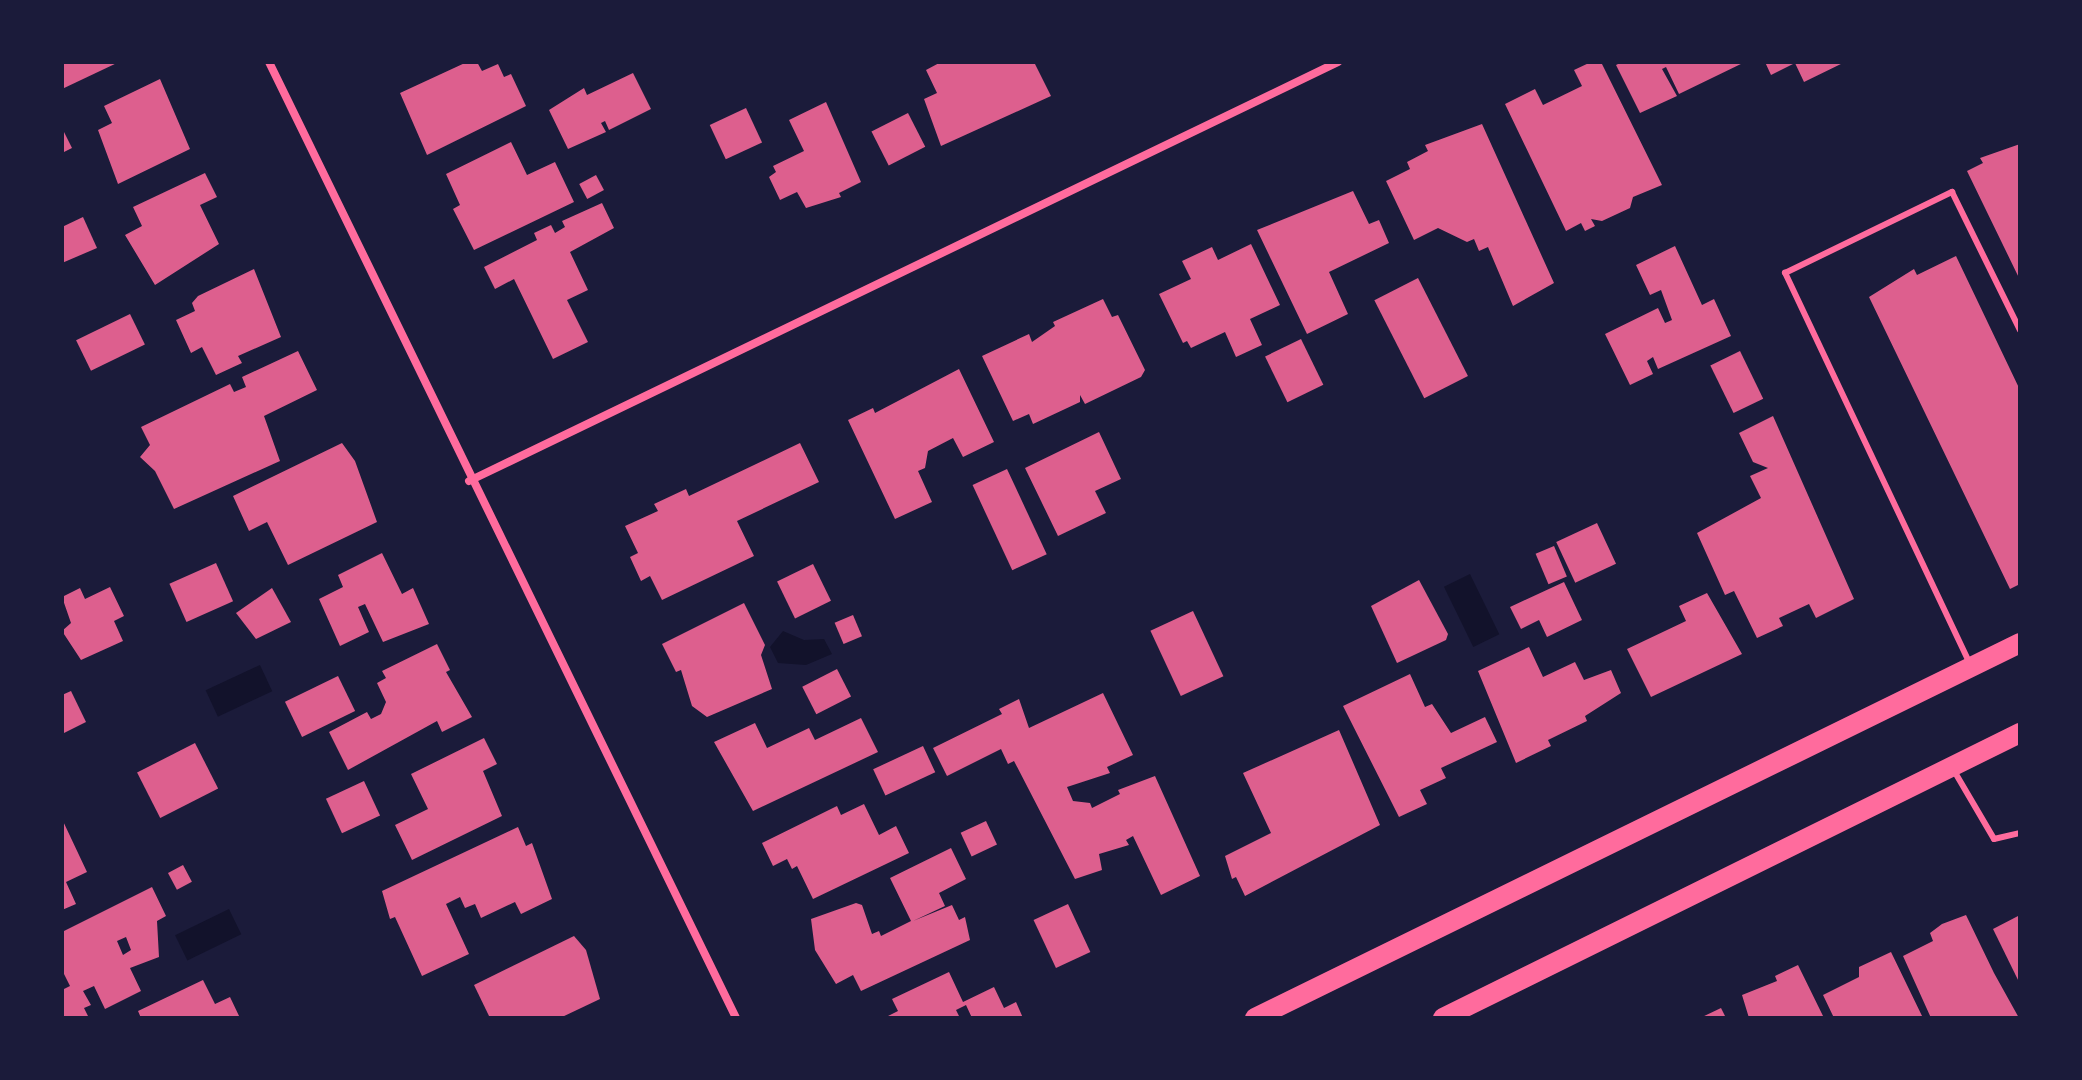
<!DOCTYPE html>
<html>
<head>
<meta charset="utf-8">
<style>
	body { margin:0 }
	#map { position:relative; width:2082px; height:1080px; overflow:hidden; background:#1b1b3a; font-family:"IBM Plex Sans",sans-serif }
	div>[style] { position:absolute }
	.water>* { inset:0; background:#12122b; transform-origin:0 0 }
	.building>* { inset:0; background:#dd5f8e; transform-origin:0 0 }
	.service>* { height:6px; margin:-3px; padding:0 3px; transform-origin:3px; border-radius:3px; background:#ff6b9d }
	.minor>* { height:8px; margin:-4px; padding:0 4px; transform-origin:4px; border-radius:4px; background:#ff6b9d }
	.primary>* { height:20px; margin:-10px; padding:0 10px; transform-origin:10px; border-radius:10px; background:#ff6b9d }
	span { translate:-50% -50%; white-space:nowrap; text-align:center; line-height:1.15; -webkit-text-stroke:8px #1b1b3a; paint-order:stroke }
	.frame { position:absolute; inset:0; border:64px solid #1b1b3a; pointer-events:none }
</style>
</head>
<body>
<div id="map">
	<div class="water">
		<div style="left:1470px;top:574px;width:67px;height:29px;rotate:64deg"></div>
		<div style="clip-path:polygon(783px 631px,804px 640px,824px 639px,832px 654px,806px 665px,778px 663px,770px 647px)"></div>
		<div style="left:260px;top:665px;width:29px;height:60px;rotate:65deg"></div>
		<div style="left:229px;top:909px;width:28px;height:60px;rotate:64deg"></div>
	</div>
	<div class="building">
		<div style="clip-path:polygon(62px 62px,119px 62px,62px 89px)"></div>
		<div style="clip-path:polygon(467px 62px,477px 62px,482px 71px,498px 64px,504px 77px,511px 74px,526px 106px,427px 155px,400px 93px)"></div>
		<div style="clip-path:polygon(941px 62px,1034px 62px,1051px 96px,941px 146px,924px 99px,937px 93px,926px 70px)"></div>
		<div style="clip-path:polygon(1591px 62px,1601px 62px,1662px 185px,1633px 197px,1630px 208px,1602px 221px,1591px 219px,1595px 226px,1585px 231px,1581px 223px,1566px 231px,1505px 104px,1535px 89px,1543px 105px,1582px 86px,1574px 70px)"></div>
		<div style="clip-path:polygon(1622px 62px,1745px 62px,1679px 94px,1666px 67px,1662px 69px,1677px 96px,1640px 113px,1616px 65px)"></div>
		<div style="clip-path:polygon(1765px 62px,1845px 62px,1804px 82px,1795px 63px,1771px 75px)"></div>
		<div style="clip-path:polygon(633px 73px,651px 109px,609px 130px,605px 121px,601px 123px,606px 132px,568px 149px,549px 110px,584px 88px,587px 95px)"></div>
		<div style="clip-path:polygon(160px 79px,190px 149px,118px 184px,98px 130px,112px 123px,104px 106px)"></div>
		<div style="clip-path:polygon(826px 102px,861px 182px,839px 193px,841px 197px,806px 208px,797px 192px,780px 200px,769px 177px,776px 172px,773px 166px,804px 151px,789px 120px)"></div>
		<div style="left:746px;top:108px;width:38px;height:40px;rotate:65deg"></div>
		<div style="left:908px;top:113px;width:38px;height:41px;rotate:63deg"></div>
		<div style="clip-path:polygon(1482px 124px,1554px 283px,1513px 306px,1488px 247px,1479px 251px,1474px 239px,1467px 242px,1438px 228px,1414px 240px,1386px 181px,1410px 169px,1407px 162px,1428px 151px,1425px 145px)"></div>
		<div style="clip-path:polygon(62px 128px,72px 148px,62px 153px)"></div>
		<div style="clip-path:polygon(511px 142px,527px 175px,555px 162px,574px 202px,474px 250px,453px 209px,460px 205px,446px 174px)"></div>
		<div style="clip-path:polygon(2020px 144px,2020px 280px,1967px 171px,1983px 163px,1980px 158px)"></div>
		<div style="clip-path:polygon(205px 173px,217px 197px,200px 205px,219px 244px,155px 285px,125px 235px,142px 226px,133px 207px)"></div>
		<div style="left:596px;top:175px;width:17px;height:19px;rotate:62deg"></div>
		<div style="clip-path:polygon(1353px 191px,1369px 224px,1379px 220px,1389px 243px,1329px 272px,1348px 314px,1307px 334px,1257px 230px)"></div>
		<div style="clip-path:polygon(602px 203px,614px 228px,570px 252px,588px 290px,567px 300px,588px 342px,553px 359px,514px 279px,495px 289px,484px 267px,537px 240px,534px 233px,551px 225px,555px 233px,565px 227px,562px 221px)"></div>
		<div style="clip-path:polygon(83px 217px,97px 248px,62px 263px,62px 227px)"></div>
		<div style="clip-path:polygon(1251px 244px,1280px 305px,1250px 319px,1262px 345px,1236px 357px,1225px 332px,1191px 348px,1187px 341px,1183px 343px,1159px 294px,1191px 279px,1182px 261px,1212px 247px,1218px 260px)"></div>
		<div style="clip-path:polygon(1675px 246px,1702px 305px,1714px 299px,1731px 336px,1658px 369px,1653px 357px,1647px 361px,1653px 374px,1630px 385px,1605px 334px,1658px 308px,1665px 323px,1672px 320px,1661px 290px,1650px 295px,1636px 265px)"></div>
		<div style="clip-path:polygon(1956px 256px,2020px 390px,2020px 584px,2010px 589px,1869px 297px,1914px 269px,1917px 275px)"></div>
		<div style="clip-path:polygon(254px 269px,281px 337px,238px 356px,242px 363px,216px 375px,202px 347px,191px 353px,176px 320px,195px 311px,192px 303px,198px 296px)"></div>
		<div style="left:1418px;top:278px;width:110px;height:49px;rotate:63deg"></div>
		<div style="clip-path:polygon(1103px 299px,1112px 317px,1118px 315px,1145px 370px,1141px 377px,1085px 404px,1080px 395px,1080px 402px,1033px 424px,1029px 414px,1013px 421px,982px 356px,1029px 334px,1032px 342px,1055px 326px,1053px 322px)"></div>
		<div style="left:130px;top:314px;width:34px;height:60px;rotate:64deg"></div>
		<div style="left:1301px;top:339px;width:51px;height:40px;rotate:64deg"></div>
		<div style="clip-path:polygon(298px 351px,317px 390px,264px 416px,280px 461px,174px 509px,155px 471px,140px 457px,150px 445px,141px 427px,230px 384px,234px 392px,246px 387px,242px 377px)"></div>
		<div style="left:1740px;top:351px;width:53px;height:33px;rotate:64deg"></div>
		<div style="clip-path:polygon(959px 369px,994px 442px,963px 457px,953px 438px,928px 451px,925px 468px,918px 471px,932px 502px,895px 519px,848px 420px,873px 408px,875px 413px)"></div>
		<div style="clip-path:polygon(1773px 416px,1854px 599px,1816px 618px,1809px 604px,1779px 618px,1783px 626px,1757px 638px,1734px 591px,1725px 595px,1697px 533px,1761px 498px,1750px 476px,1768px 468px,1753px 462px,1739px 433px)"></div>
		<div style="clip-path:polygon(1099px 432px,1121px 479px,1095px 491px,1106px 513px,1058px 536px,1025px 468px)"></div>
		<div style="clip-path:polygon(342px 443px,355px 461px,377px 522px,288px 565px,267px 522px,249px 531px,233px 496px)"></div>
		<div style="clip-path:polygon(800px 443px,819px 482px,737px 521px,754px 556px,662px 600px,650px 576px,641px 581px,630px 557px,638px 553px,625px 526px,658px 511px,654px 504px,686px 489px,689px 496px)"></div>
		<div style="left:1007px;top:469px;width:94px;height:38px;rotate:65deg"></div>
		<div style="left:1597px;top:523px;width:45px;height:45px;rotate:65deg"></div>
		<div style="left:1554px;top:546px;width:33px;height:20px;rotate:67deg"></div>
		<div style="clip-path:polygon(382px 553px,402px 594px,413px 588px,429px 624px,383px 642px,365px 604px,358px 607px,369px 632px,340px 646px,319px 599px,343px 587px,338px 575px)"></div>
		<div style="left:216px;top:563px;width:42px;height:51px;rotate:66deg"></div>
		<div style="left:813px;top:564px;width:41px;height:40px;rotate:64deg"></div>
		<div style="clip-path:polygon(1419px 580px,1448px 634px,1446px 640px,1397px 663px,1371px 606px)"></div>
		<div style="clip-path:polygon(1564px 582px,1582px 620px,1547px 637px,1539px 620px,1521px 629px,1510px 607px)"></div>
		<div style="clip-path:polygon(110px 587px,124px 616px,114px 621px,123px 641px,81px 660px,62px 631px,71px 623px,62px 597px,80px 588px,85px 599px)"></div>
		<div style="clip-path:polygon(272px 588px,291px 622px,256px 639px,236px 613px)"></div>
		<div style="clip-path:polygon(1707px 593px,1742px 654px,1651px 697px,1627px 649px,1686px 621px,1679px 606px)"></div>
		<div style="clip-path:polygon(744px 603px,765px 645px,761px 655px,772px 689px,707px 717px,692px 706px,681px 670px,676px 672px,662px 644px)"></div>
		<div style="left:1193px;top:611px;width:72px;height:47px;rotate:65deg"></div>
		<div style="left:853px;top:615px;width:23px;height:20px;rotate:67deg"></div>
		<div style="clip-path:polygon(437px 644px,450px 670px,446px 672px,472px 717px,442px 732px,437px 721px,348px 770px,329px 732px,367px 712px,371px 719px,381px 714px,386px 702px,377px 683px,386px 678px,382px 671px)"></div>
		<div style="clip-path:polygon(1529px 647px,1543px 677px,1575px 662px,1584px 680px,1611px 670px,1621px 693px,1585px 716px,1587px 721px,1548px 740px,1551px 746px,1516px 763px,1478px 671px)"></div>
		<div style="left:837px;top:669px;width:31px;height:39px;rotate:63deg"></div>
		<div style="clip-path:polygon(1410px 674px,1425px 707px,1432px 704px,1451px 733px,1485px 717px,1497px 742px,1441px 768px,1446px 778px,1420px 790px,1427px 804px,1399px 817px,1343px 706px)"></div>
		<div style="left:338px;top:676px;width:39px;height:59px;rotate:64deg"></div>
		<div style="clip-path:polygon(71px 691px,86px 722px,62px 734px,62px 695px)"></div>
		<div style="clip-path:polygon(1103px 693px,1133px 755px,1107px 767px,1110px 773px,1067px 787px,1073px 801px,1090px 803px,1092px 808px,1120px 794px,1118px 790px,1155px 776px,1200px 876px,1161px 895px,1133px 836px,1126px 840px,1129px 845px,1099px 854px,1102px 870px,1075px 879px,1014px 761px,1008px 764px,1001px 749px,947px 776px,933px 748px,1002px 714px,999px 709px,1019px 699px,1029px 728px)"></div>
		<div style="clip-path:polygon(861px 718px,878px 752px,753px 811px,714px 742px,755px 723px,767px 748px,809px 728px,815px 740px)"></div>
		<div style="clip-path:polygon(1339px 730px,1380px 825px,1245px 896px,1236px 877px,1232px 879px,1225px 856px,1271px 833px,1243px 773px)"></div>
		<div style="clip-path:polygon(484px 738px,497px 764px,483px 771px,502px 816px,412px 860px,395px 825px,428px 809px,411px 774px)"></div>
		<div style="left:195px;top:743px;width:51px;height:65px;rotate:63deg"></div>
		<div style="left:923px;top:746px;width:29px;height:55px;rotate:65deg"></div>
		<div style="left:364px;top:781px;width:38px;height:42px;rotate:65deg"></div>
		<div style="clip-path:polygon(864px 804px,879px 835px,896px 826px,909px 853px,813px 899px,797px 866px,792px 869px,787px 859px,773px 866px,762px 843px,837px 806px,841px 815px)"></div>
		<div style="clip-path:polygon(62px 819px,87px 872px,66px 882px,76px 904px,62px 910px)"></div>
		<div style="left:986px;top:821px;width:26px;height:28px;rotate:65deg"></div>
		<div style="clip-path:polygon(518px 827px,526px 846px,532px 843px,552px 899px,521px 914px,515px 902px,481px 918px,475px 904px,465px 908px,460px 897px,446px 904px,469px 954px,422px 976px,395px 917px,390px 919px,382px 891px)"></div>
		<div style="clip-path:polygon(951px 848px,966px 879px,939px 893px,945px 906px,913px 921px,952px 905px,959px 920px,965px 917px,970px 940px,861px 991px,853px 975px,836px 984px,815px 950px,811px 919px,856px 903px,862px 905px,872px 934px,879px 931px,881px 936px,911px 921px,890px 878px)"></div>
		<div style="left:183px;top:865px;width:19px;height:17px;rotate:62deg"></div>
		<div style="clip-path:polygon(evenodd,152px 887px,166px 916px,157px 921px,159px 957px,130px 968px,141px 991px,105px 1009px,94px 986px,83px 991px,91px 1005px,84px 1008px,89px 1018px,62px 1018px,62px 990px,70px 986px,62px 970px,62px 932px,152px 887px,126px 937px,131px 950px,123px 955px,117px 941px,126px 937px)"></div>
		<div style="left:1068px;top:904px;width:53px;height:38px;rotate:65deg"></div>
		<div style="clip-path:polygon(1966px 915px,1994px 973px,2019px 1018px,1931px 1018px,1903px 956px,1933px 941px,1930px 933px,1942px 924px)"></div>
		<div style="clip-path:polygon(2020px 915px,2020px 984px,1993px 929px)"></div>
		<div style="clip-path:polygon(574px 936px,586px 950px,600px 999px,560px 1018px,490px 1018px,474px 985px)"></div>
		<div style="clip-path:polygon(1891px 952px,1923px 1018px,1834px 1018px,1823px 995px,1859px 977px,1859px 967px)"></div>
		<div style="clip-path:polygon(1798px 965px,1824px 1018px,1749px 1018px,1742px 995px,1777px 981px,1775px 976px)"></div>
		<div style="clip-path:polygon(949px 972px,963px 1002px,994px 987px,1004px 1008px,1016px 1002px,1023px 1018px,972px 1018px,966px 1005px,956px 1010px,960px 1018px,884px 1018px,898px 1011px,892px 999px)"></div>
		<div style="clip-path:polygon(203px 980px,215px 1004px,230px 997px,240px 1018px,141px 1018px,138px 1011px)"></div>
		<div style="clip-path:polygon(1721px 1008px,1726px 1018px,1700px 1018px)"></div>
	</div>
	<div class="service">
		<div style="left:1970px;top:664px;width:433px;rotate:-115.3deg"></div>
		<div style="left:1785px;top:273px;width:186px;rotate:-25.9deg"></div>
		<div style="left:1952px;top:192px;width:154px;rotate:63.8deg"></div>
		<div style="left:1953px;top:769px;width:81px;rotate:59.6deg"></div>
		<div style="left:1994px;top:839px;width:27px;rotate:-13deg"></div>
	</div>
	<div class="minor">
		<div style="left:269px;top:62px;width:1064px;rotate:63.96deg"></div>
		<div style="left:469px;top:481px;width:965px;rotate:-25.74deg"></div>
	</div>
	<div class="primary">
		<div style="left:1255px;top:1018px;width:852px;rotate:-26.11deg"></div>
		<div style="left:1443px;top:1018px;width:644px;rotate:-26.29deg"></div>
	</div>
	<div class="frame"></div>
</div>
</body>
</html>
